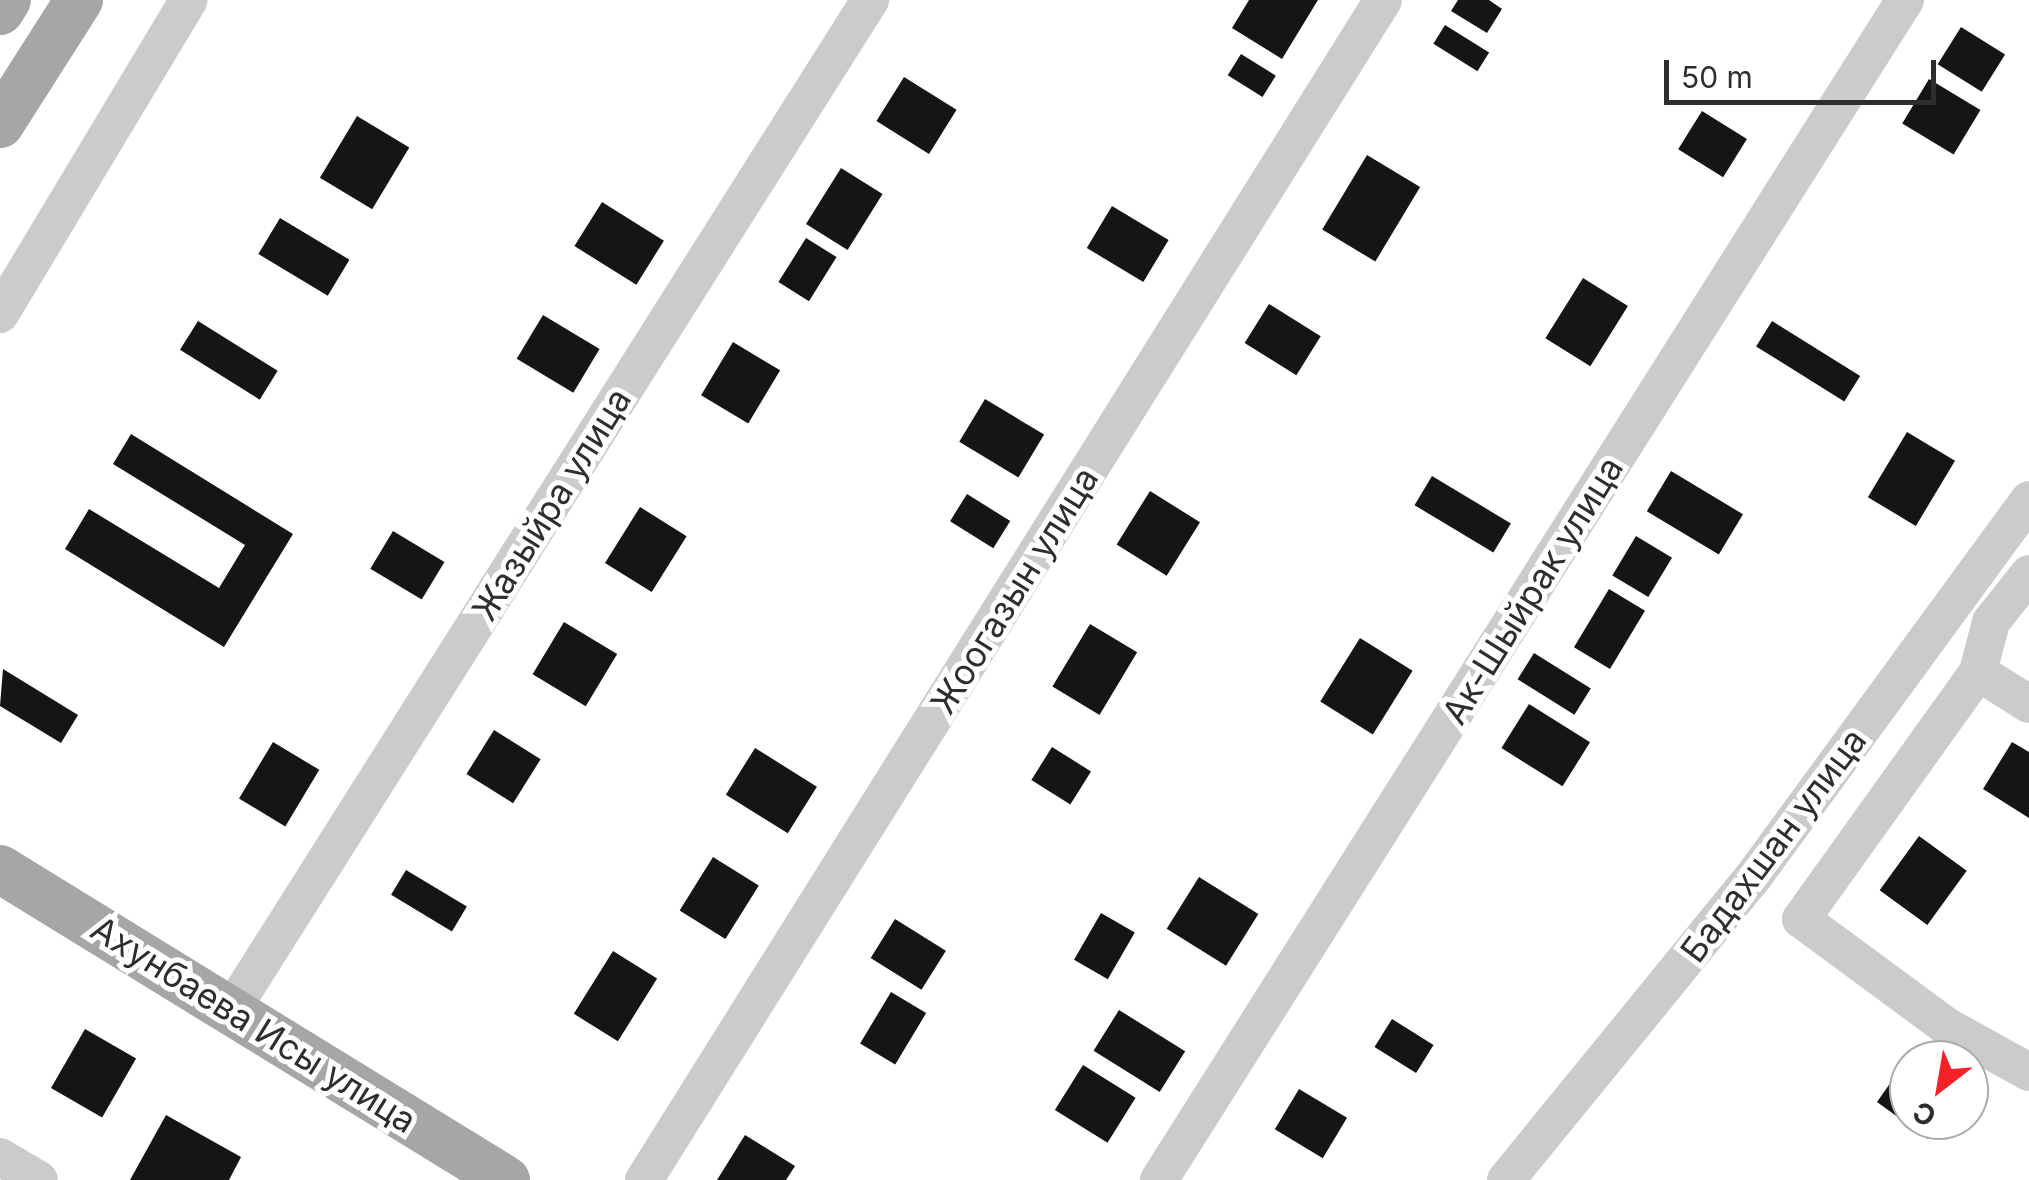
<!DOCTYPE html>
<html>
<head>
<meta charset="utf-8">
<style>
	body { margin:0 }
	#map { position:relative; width:2029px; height:1180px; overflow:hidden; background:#fff; font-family:Inter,sans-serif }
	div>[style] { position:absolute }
	.building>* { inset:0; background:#151515; transform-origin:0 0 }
	.minor>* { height:38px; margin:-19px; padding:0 19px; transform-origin:19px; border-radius:19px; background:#cbcbcb }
	.major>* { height:48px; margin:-24px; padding:0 24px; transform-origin:24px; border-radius:24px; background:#a6a6a6 }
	span { translate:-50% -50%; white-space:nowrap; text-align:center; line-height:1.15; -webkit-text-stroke:10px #fff; paint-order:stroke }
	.street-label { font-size:35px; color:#2e2e2e }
	.north { position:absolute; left:1889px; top:1040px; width:100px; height:100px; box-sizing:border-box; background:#fff; border:2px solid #ababab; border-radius:50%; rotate:211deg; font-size:28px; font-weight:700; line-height:40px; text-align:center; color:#2e2e2e }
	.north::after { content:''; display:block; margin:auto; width:35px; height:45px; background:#f42127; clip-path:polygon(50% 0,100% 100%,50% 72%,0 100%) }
	.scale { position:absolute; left:1664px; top:60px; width:272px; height:45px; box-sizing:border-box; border:5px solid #2e2e2e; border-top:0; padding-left:12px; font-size:30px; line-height:35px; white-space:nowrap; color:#2e2e2e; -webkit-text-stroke:8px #fff; paint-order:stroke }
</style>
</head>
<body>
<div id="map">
	<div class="building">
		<div style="clip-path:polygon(1249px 0,1318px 0,1282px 59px,1232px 28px)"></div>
		<div style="clip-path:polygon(1458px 0,1489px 0,1502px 9px,1487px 33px,1451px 11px)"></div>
		<div style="left:1445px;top:25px;width:52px;height:22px;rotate:32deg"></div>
		<div style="left:1961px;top:27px;width:52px;height:44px;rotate:32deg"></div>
		<div style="left:1241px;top:54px;width:41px;height:25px;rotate:32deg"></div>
		<div style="left:904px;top:77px;width:62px;height:52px;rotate:32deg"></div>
		<div style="left:1929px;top:79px;width:60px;height:52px;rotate:31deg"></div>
		<div style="left:1702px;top:111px;width:53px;height:45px;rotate:32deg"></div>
		<div style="left:357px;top:116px;width:61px;height:72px;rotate:31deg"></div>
		<div style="left:1367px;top:155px;width:62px;height:87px;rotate:31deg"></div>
		<div style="left:841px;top:168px;width:49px;height:66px;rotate:32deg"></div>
		<div style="left:602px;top:202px;width:73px;height:52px;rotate:32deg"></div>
		<div style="left:1112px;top:206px;width:66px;height:49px;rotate:31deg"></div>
		<div style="left:280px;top:218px;width:81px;height:42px;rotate:31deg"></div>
		<div style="left:806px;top:238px;width:36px;height:52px;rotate:32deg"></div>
		<div style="left:1583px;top:278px;width:53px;height:71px;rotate:32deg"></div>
		<div style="left:1269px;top:304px;width:61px;height:46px;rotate:32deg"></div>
		<div style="left:543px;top:315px;width:66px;height:51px;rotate:31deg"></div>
		<div style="left:198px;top:321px;width:94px;height:34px;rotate:32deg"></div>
		<div style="left:1772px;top:321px;width:104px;height:30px;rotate:32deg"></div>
		<div style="left:733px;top:342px;width:55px;height:62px;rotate:31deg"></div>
		<div style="left:985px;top:399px;width:69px;height:50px;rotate:31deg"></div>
		<div style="left:1907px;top:432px;width:56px;height:76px;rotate:31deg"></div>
		<div style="clip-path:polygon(131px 434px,293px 534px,224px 647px,65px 549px,89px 509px,219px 588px,245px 545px,113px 464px)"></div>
		<div style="left:1671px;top:471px;width:84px;height:47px;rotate:31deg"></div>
		<div style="left:1432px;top:476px;width:92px;height:34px;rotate:31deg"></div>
		<div style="left:1150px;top:491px;width:59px;height:63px;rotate:32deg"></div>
		<div style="left:967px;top:494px;width:51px;height:32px;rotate:32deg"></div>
		<div style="left:640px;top:507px;width:55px;height:66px;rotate:32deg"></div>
		<div style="left:393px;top:531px;width:60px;height:44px;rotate:31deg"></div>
		<div style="left:1636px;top:536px;width:42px;height:46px;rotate:31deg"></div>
		<div style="left:1609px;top:589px;width:42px;height:68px;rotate:31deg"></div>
		<div style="left:564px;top:622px;width:62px;height:61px;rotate:31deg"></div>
		<div style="left:1090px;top:624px;width:55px;height:73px;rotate:31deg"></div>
		<div style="left:1360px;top:638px;width:62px;height:75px;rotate:32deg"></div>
		<div style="left:1534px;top:653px;width:67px;height:31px;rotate:32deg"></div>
		<div style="clip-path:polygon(3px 669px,78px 715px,61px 743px,0 706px)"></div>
		<div style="left:1529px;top:704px;width:72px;height:52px;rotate:32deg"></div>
		<div style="left:494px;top:730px;width:55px;height:52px;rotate:32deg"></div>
		<div style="left:273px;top:742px;width:54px;height:66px;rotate:31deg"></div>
		<div style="clip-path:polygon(2012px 742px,2029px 752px,2029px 818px,1983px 789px)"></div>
		<div style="left:1052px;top:747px;width:46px;height:39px;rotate:32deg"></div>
		<div style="left:755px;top:748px;width:73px;height:55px;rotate:32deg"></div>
		<div style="left:1919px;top:836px;width:59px;height:67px;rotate:36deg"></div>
		<div style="left:713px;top:857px;width:54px;height:63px;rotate:32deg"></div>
		<div style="left:406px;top:870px;width:71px;height:29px;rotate:31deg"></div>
		<div style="left:1199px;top:877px;width:70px;height:61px;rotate:32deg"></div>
		<div style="left:1101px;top:913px;width:39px;height:54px;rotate:30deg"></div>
		<div style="left:895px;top:919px;width:60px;height:46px;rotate:32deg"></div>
		<div style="left:613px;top:951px;width:52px;height:74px;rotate:32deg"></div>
		<div style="left:891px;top:992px;width:41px;height:60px;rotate:31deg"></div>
		<div style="left:1119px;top:1010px;width:78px;height:48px;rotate:32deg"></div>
		<div style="left:1392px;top:1019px;width:49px;height:33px;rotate:32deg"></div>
		<div style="left:85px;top:1029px;width:59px;height:68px;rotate:30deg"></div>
		<div style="clip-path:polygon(1912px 1052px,1923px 1060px,1909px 1060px,1909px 1120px,1942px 1120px,1928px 1139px,1877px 1102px)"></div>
		<div style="left:1083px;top:1065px;width:62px;height:53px;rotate:32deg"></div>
		<div style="left:1299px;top:1089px;width:56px;height:47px;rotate:31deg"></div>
		<div style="clip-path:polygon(166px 1115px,241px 1157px,229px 1180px,130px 1180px)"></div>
		<div style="clip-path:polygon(745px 1135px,795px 1166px,786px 1180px,717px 1180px)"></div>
	</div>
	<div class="minor">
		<div style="left:0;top:314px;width:366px;rotate:-59deg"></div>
		<div style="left:2029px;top:574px;width:61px;rotate:128.4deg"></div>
		<div style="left:1991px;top:622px;width:52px;rotate:104.6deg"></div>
		<div style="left:1978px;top:672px;width:304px;rotate:125.6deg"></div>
		<div style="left:1801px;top:919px;width:180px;rotate:36.4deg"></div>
		<div style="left:1946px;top:1026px;width:95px;rotate:29deg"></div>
		<div style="left:1978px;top:672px;width:60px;rotate:32.1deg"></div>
		<div style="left:232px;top:1009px;width:1194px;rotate:-57.69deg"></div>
		<div style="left:0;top:1157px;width:45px;rotate:30.5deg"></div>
		<div style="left:644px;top:1180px;width:1392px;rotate:-57.94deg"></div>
		<div style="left:1159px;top:1180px;width:1396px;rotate:-57.7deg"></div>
		<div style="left:1506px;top:1180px;width:387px;rotate:-50.8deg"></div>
		<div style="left:1751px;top:880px;width:471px;rotate:-53.8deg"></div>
	</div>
	<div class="major">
		<div style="left:0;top:11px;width:13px;rotate:-58deg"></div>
		<div style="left:0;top:124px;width:147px;rotate:-57.5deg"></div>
		<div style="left:0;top:869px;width:594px;rotate:31.58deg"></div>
	</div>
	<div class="street-label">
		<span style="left:551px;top:504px;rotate:-58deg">Жазыйра улица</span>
		<span style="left:1014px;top:590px;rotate:-58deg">Жоогазын улица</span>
		<span style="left:1532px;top:590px;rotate:-58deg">Ак-Шыйрак улица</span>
		<span style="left:1773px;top:845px;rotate:-53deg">Бадахшан улица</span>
		<span style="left:254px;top:1024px;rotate:32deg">Ахунбаева Исы улица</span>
	</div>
	<div class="north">С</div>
	<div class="scale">50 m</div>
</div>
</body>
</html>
